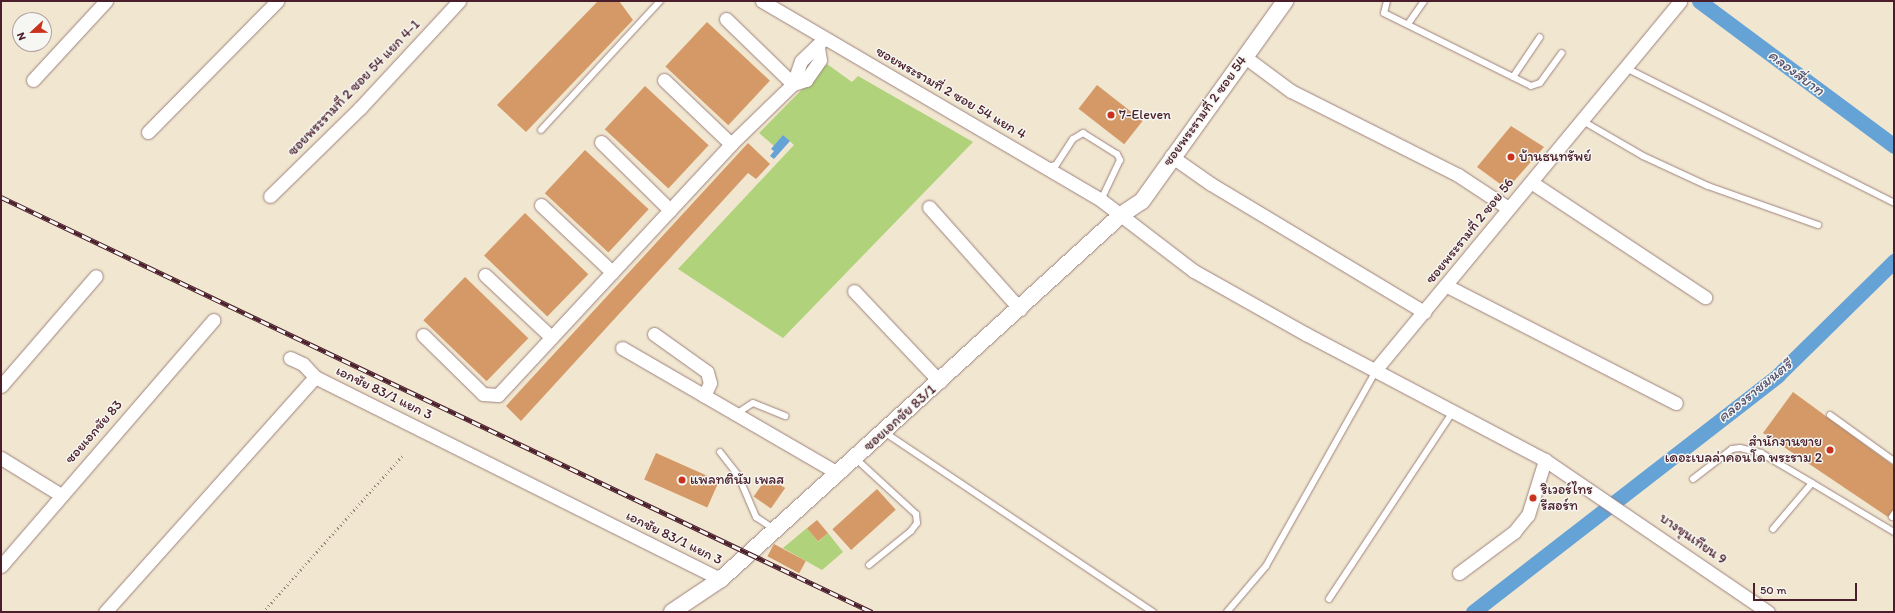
<!DOCTYPE html>
<html>
<head>
<meta charset="utf-8">
<style>
	body { margin:0 }
	#map { position:relative; width:1895px; height:613px; overflow:hidden; background:#f1e6d0; font-family:Itim,"Playpen Sans Thai",sans-serif }
	div>[style] { position:absolute }
	.green>* { inset:0; background:#afd27b }
	.water>* { inset:0; background:#65a2d6 }
	.canal>* { height:15px; margin:-7.5px; padding:0 7.5px; transform-origin:7.5px; border-radius:7.5px; background:#65a2d6 }
	.building>* { inset:0; background:#d49966; transform-origin:0 0 }
	.path>* { height:2.5px; margin-top:-1.25px; transform-origin:0; background:repeating-linear-gradient(90deg,#9e827e 0 1px,transparent 0 4px) }
	.roads { filter:drop-shadow(0 0 1px #9e827e) drop-shadow(0 0 1px #9e827e) }
	.service>* { height:6px; margin:-3px; padding:0 3px; transform-origin:3px; border-radius:3px; background:#fff }
	.minor>* { height:13px; margin:-6.5px; padding:0 6.5px; transform-origin:6.5px; border-radius:6.5px; background:#fff }
	.tertiary>* { height:16px; margin:-8px; padding:0 8px; transform-origin:8px; border-radius:8px; background:#fff }
	.rail>* { height:4.5px; margin-top:-2.25px; transform-origin:0; background:repeating-linear-gradient(90deg,#f6f6f2 0 9px,#4a1f2b 0 18px); box-sizing:border-box; border-block:1px solid #4a1f2b }
	.dots>* { width:11px; height:11px; translate:-50% -50%; box-sizing:border-box; border:2px solid #f6f6f2; border-radius:50% }
	span { translate:-50% -50%; white-space:nowrap; text-align:center; line-height:1.15; -webkit-text-stroke:3px #f6f6f2; paint-order:stroke }
	.street-label { font-size:14px; color:#4a1f2b }
	.poi-label { font-size:14px; color:#4a1f2b }
	.left { translate:0 -50%; text-align:left }
	.right { translate:-100% -50%; text-align:right }
	.water-label { font-size:15px; color:#55536f; font-style:italic }
	.frame { position:absolute; inset:0; border:2px solid #4a1f2b; pointer-events:none }
	.north { position:absolute; left:12px; top:12px; width:40px; height:40px; box-sizing:border-box; background:#f6f6f2; border:1px solid #b1a0a2; border-radius:50%; rotate:248deg; font-size:11px; font-weight:700; line-height:16px; text-align:center; color:#4a1f2b }
	.north::after { content:''; display:block; margin:auto; width:14px; height:18px; background:#c8321e; clip-path:polygon(50% 0,100% 100%,50% 72%,0 100%) }
	.scale { position:absolute; left:1753px; top:583px; width:104px; height:18px; box-sizing:border-box; border:2px solid #4a1f2b; border-top:0; padding-left:5px; font-size:12px; line-height:14px; white-space:nowrap; color:#4a1f2b; -webkit-text-stroke:3px #f6f6f2; paint-order:stroke }
</style>
</head>
<body>
<div id="map">
	<div class="green">
		<div style="clip-path:polygon(827px 64px,852px 82px,858px 76px,973px 142px,783px 338px,678px 269px,794px 145px,783px 135px,774px 146px,759px 133px)"></div>
		<div style="clip-path:polygon(807px 528px,818px 542px,828px 533px,843px 552px,822px 570px,783px 548px)"></div>
	</div>
	<div class="water">
		<div style="clip-path:polygon(783px 135px,790px 141px,774px 159px,770px 156px,774px 151px,771px 149px)"></div>
	</div>
	<div class="canal">
		<div style="left:1699px;top:1px;width:243px;rotate:36.6deg"></div>
		<div style="left:1473px;top:612px;width:386px;rotate:-37.8deg"></div>
		<div style="left:1778px;top:375px;width:163px;rotate:-44.5deg"></div>
	</div>
	<div class="building">
		<div style="clip-path:polygon(598px 1px,619px 1px,633px 20px,526px 132px,497px 105px)"></div>
		<div style="left:707px;top:22px;width:86px;height:61px;rotate:43deg"></div>
		<div style="left:1097px;top:85px;width:58px;height:30px;rotate:38deg"></div>
		<div style="left:645px;top:86px;width:87px;height:59px;rotate:43deg"></div>
		<div style="clip-path:polygon(1511px 126px,1544px 147px,1507px 189px,1477px 167px)"></div>
		<div style="clip-path:polygon(748px 143px,770px 164px,756px 179px,748px 173px,521px 421px,506px 406px)"></div>
		<div style="left:585px;top:150px;width:87px;height:59px;rotate:43deg"></div>
		<div style="left:525px;top:213px;width:88px;height:59px;rotate:44deg"></div>
		<div style="left:465px;top:277px;width:88px;height:60px;rotate:44deg"></div>
		<div style="clip-path:polygon(1793px 392px,1894px 466px,1894px 510px,1888px 517px,1763px 433px)"></div>
		<div style="left:656px;top:453px;width:69px;height:29px;rotate:24deg"></div>
		<div style="left:768px;top:476px;width:21px;height:25px;rotate:35deg"></div>
		<div style="left:877px;top:489px;width:28px;height:60px;rotate:48deg"></div>
		<div style="left:817px;top:520px;width:17px;height:13px;rotate:50deg"></div>
		<div style="left:774px;top:544px;width:36px;height:14px;rotate:28deg"></div>
	</div>
	<div class="path">
		<div style="left:263px;top:612px;width:209px;rotate:-48.3deg"></div>
	</div>
	<div class="roads">
		<div class="service">
			<div style="left:1387px;top:1px;width:12px;rotate:104deg"></div>
			<div style="left:1384px;top:13px;width:164px;rotate:26.4deg"></div>
			<div style="left:1531px;top:86px;width:9px;rotate:-18deg"></div>
			<div style="left:1540px;top:83px;width:37px;rotate:-54deg"></div>
			<div style="left:1408px;top:24px;width:28px;rotate:-55deg"></div>
			<div style="left:1624px;top:67px;width:302px;rotate:26.7deg"></div>
			<div style="left:1513px;top:77px;width:48px;rotate:-56deg"></div>
			<div style="left:1581px;top:120px;width:72px;rotate:30.1deg"></div>
			<div style="left:1643px;top:156px;width:72px;rotate:24.8deg"></div>
			<div style="left:1708px;top:186px;width:117px;rotate:19.5deg"></div>
			<div style="left:541px;top:130px;width:176px;rotate:-47.3deg"></div>
			<div style="left:1047px;top:167px;width:9px;rotate:-13deg"></div>
			<div style="left:1056px;top:165px;width:31px;rotate:-57deg"></div>
			<div style="left:1073px;top:139px;width:12px;rotate:-31deg"></div>
			<div style="left:1083px;top:133px;width:40px;rotate:32deg"></div>
			<div style="left:1117px;top:154px;width:7px;rotate:63deg"></div>
			<div style="left:1120px;top:160px;width:44px;rotate:115.4deg"></div>
			<div style="left:736px;top:414px;width:20px;rotate:-33deg"></div>
			<div style="left:753px;top:403px;width:35px;rotate:22deg"></div>
			<div style="left:1830px;top:415px;width:79px;rotate:35.7deg"></div>
			<div style="left:884px;top:432px;width:324px;rotate:33.8deg"></div>
			<div style="left:720px;top:452px;width:29px;rotate:52deg"></div>
			<div style="left:738px;top:475px;width:46px;rotate:66.8deg"></div>
			<div style="left:756px;top:517px;width:22px;rotate:34deg"></div>
			<div style="left:855px;top:458px;width:83px;rotate:42.6deg"></div>
			<div style="left:916px;top:514px;width:9px;rotate:84deg"></div>
			<div style="left:917px;top:523px;width:10px;rotate:127deg"></div>
			<div style="left:911px;top:531px;width:54px;rotate:141deg"></div>
			<div style="left:1693px;top:479px;width:49px;rotate:-37.6deg"></div>
			<div style="left:1732px;top:449px;width:8px;rotate:-7deg"></div>
			<div style="left:1740px;top:448px;width:22px;rotate:13deg"></div>
			<div style="left:1761px;top:453px;width:59px;rotate:30.5deg"></div>
			<div style="left:1892px;top:517px;width:4px;rotate:-56deg"></div>
			<div style="left:1773px;top:529px;width:60px;rotate:-49.7deg"></div>
			<div style="left:1812px;top:483px;width:96px;rotate:30.9deg"></div>
			<div style="left:1329px;top:599px;width:227px;rotate:-56.5deg"></div>
			<div style="left:1227px;top:612px;width:60px;rotate:-49.7deg"></div>
			<div style="left:1266px;top:566px;width:224px;rotate:-60.6deg"></div>
		</div>
		<div class="minor">
			<div style="left:762px;top:1px;width:393px;rotate:30.4deg"></div>
			<div style="left:1101px;top:200px;width:117px;rotate:37.4deg"></div>
			<div style="left:1194px;top:271px;width:129px;rotate:29.4deg"></div>
			<div style="left:1306px;top:334px;width:270px;rotate:27.8deg"></div>
			<div style="left:1545px;top:460px;width:270px;rotate:34.3deg"></div>
			<div style="left:726px;top:19px;width:93px;rotate:44.1deg"></div>
			<div style="left:1245px;top:57px;width:57px;rotate:36.5deg"></div>
			<div style="left:1291px;top:91px;width:187px;rotate:26.7deg"></div>
			<div style="left:1458px;top:175px;width:60px;rotate:33.4deg"></div>
			<div style="left:33px;top:80px;width:108px;rotate:-47.3deg"></div>
			<div style="left:664px;top:80px;width:93px;rotate:43.7deg"></div>
			<div style="left:793px;top:84px;width:24px;rotate:-71deg"></div>
			<div style="left:801px;top:61px;width:29px;rotate:-44deg"></div>
			<div style="left:148px;top:132px;width:184px;rotate:-45.4deg"></div>
			<div style="left:601px;top:142px;width:97px;rotate:44.6deg"></div>
			<div style="left:1171px;top:156px;width:49px;rotate:35deg"></div>
			<div style="left:1211px;top:184px;width:249px;rotate:31deg"></div>
			<div style="left:1531px;top:182px;width:209px;rotate:33.5deg"></div>
			<div style="left:270px;top:196px;width:126px;rotate:-44.4deg"></div>
			<div style="left:360px;top:108px;width:146px;rotate:-47.2deg"></div>
			<div style="left:541px;top:205px;width:98px;rotate:43.3deg"></div>
			<div style="left:929px;top:207px;width:137px;rotate:48.3deg"></div>
			<div style="left:485px;top:275px;width:91px;rotate:43.2deg"></div>
			<div style="left:1447px;top:286px;width:257px;rotate:27.1deg"></div>
			<div style="left:854px;top:291px;width:125px;rotate:46.6deg"></div>
			<div style="left:654px;top:334px;width:65px;rotate:35.6deg"></div>
			<div style="left:707px;top:372px;width:11px;rotate:75deg"></div>
			<div style="left:710px;top:383px;width:14px;rotate:115deg"></div>
			<div style="left:423px;top:335px;width:84px;rotate:44.5deg"></div>
			<div style="left:483px;top:394px;width:15px;rotate:4deg"></div>
			<div style="left:498px;top:395px;width:342px;rotate:-47.1deg"></div>
			<div style="left:731px;top:144px;width:86px;rotate:-44.1deg"></div>
			<div style="left:793px;top:84px;width:14px;rotate:-17deg"></div>
			<div style="left:806px;top:80px;width:24px;rotate:-55deg"></div>
			<div style="left:820px;top:60px;width:12px;rotate:-99deg"></div>
			<div style="left:622px;top:348px;width:250px;rotate:30.1deg"></div>
			<div style="left:290px;top:358px;width:14px;rotate:25deg"></div>
			<div style="left:303px;top:364px;width:18px;rotate:47deg"></div>
			<div style="left:315px;top:377px;width:453px;rotate:26.5deg"></div>
			<div style="left:1376px;top:369px;width:477px;rotate:-50.4deg"></div>
			<div style="left:1px;top:386px;width:145px;rotate:-49.2deg"></div>
			<div style="left:1px;top:458px;width:70px;rotate:31.7deg"></div>
			<div style="left:1px;top:566px;width:325px;rotate:-49.2deg"></div>
			<div style="left:1459px;top:573px;width:69px;rotate:-36.7deg"></div>
			<div style="left:1514px;top:532px;width:22px;rotate:-51deg"></div>
			<div style="left:1528px;top:515px;width:58px;rotate:-72.8deg"></div>
			<div style="left:105px;top:612px;width:315px;rotate:-48.2deg"></div>
		</div>
		<div class="tertiary">
			<div style="left:672px;top:612px;width:59px;rotate:-34deg"></div>
			<div style="left:721px;top:579px;width:541px;rotate:-42.3deg"></div>
			<div style="left:1121px;top:215px;width:25px;rotate:-34deg"></div>
			<div style="left:1142px;top:201px;width:246px;rotate:-54.4deg"></div>
		</div>
	</div>
	<div class="rail">
		<div style="left:1px;top:197px;width:965px;rotate:25.48deg"></div>
	</div>
	<div class="dots">
		<div style="left:1111px;top:115px;background:#c8321e"></div>
		<div style="left:1511px;top:157px;background:#c8321e"></div>
		<div style="left:1830px;top:450px;background:#c8321e"></div>
		<div style="left:682px;top:480px;background:#c8321e"></div>
		<div style="left:1533px;top:498px;background:#c8321e"></div>
	</div>
	<div class="street-label">
		<span style="left:354px;top:88px;rotate:-46deg">ซอยพระรามที่ 2 ซอย 54 แยก 4-1</span>
		<span style="left:951px;top:93px;rotate:30deg">ซอยพระรามที่ 2 ซอย 54 แยก 4</span>
		<span style="left:1205px;top:111px;rotate:-54deg">ซอยพระรามที่ 2 ซอย 54</span>
		<span style="left:1470px;top:231px;rotate:-51deg">ซอยพระรามที่ 2 ซอย 56</span>
		<span style="left:384px;top:393px;rotate:26deg">เอกชัย 83/1 แยก 3</span>
		<span style="left:900px;top:418px;rotate:-42deg">ซอยเอกชัย 83/1</span>
		<span style="left:94px;top:432px;rotate:-49deg">ซอยเอกชัย 83</span>
		<span style="left:674px;top:538px;rotate:26deg">เอกชัย 83/1 แยก 3</span>
		<span style="left:1693px;top:539px;rotate:35deg">บางขุนเทียน 9</span>
	</div>
	<div class="poi-label">
		<span class="left" style="left:1119px;top:115px">7-Eleven</span>
		<span class="left" style="left:1519px;top:157px">บ้านธนทรัพย์</span>
		<span class="right" style="left:1822px;top:450px">สำนักงานขาย<br>เดอะเบลล่าคอนโด พระราม 2</span>
		<span class="left" style="left:690px;top:480px">แพลทตินัม เพลส</span>
		<span class="left" style="left:1541px;top:498px">ริเวอร์ไทร<br>รีสอร์ท</span>
	</div>
	<div class="water-label">
		<span style="left:1796px;top:73px;rotate:37deg">คลองสี่บาท</span>
		<span style="left:1755px;top:391px;rotate:-39deg">คลองราชมนตรี</span>
	</div>
	<div class="frame"></div>
	<div class="north">N</div>
	<div class="scale">50 m</div>
</div>
</body>
</html>
